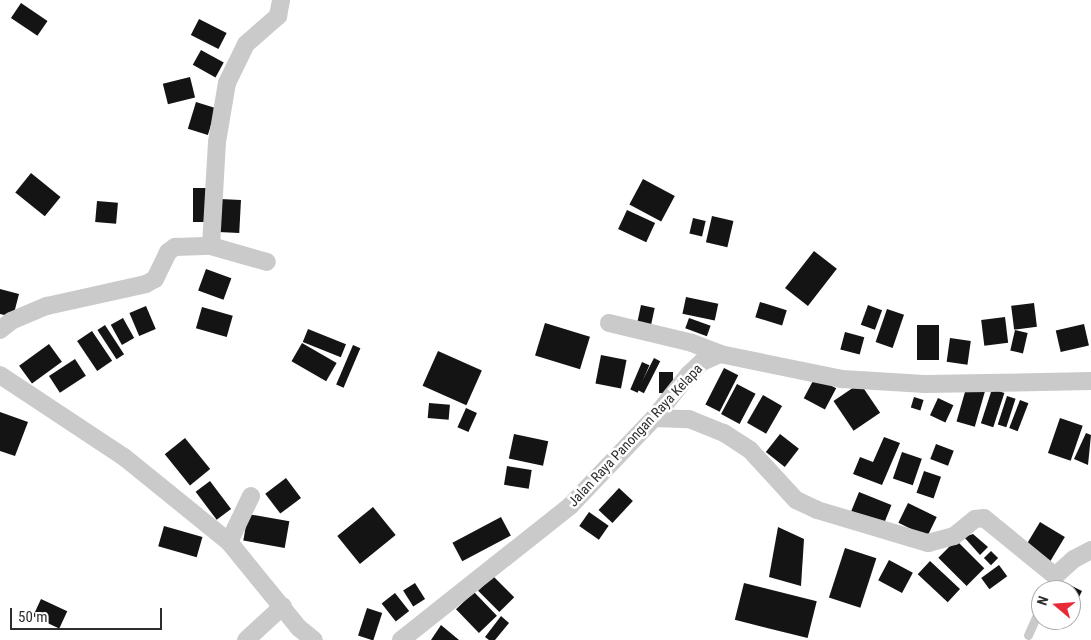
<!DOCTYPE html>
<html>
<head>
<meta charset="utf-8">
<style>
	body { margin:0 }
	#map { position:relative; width:1091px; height:640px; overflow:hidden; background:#fff; font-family:"Roboto Condensed",sans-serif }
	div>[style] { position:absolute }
	.building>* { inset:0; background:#141414; transform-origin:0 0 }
	.service>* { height:9px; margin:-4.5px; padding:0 4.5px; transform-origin:4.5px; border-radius:4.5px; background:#cacaca }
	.minor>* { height:18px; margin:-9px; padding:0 9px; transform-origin:9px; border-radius:9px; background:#cacaca }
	span { translate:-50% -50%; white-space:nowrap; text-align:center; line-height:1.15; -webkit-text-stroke:5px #fff; paint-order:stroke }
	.street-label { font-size:14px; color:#2d2d2d }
	.north { position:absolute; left:1031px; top:580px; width:50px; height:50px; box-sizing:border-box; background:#fff; border:1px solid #ababab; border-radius:50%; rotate:288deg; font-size:14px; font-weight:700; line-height:20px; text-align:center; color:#2d2d2d }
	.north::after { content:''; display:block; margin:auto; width:18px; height:22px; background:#e82a37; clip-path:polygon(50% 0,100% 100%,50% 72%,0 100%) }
	.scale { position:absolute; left:10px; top:608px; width:152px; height:22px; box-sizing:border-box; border:2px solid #2d2d2d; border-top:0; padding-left:6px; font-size:15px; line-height:18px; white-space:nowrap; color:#2d2d2d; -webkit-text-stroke:4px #fff; paint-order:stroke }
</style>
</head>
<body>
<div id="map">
	<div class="building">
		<div style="left:21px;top:3px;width:32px;height:18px;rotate:34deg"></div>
		<div style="left:199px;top:19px;width:31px;height:18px;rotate:27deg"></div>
		<div style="left:201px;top:50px;width:26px;height:17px;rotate:29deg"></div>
		<div style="left:190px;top:77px;width:21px;height:28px;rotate:76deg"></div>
		<div style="left:196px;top:102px;width:21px;height:28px;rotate:17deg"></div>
		<div style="left:31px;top:173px;width:38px;height:25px;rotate:39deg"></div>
		<div style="left:643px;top:179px;width:36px;height:29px;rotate:28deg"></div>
		<div style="left:193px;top:188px;width:16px;height:34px"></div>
		<div style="left:220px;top:199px;width:21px;height:33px;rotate:3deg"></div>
		<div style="left:97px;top:201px;width:21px;height:21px;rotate:5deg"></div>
		<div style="left:627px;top:210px;width:31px;height:21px;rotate:25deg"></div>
		<div style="left:712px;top:216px;width:22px;height:27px;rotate:13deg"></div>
		<div style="left:693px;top:218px;width:13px;height:16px;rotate:13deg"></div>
		<div style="left:814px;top:251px;width:29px;height:47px;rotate:38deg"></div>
		<div style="left:206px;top:269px;width:27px;height:23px;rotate:20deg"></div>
		<div style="clip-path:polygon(0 289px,19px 294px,13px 317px,0 314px)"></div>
		<div style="left:686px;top:297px;width:33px;height:17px;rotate:12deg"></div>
		<div style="left:760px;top:302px;width:28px;height:16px;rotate:17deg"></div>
		<div style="left:1034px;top:303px;width:24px;height:23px;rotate:83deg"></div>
		<div style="left:641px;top:305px;width:14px;height:17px;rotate:12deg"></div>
		<div style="left:868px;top:305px;width:15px;height:21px;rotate:20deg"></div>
		<div style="left:146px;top:306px;width:25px;height:18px;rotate:67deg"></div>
		<div style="left:202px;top:307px;width:32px;height:22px;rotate:16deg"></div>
		<div style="left:887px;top:309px;width:18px;height:35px;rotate:19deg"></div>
		<div style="left:1005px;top:317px;width:26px;height:24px;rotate:83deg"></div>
		<div style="left:123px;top:318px;width:23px;height:14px;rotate:61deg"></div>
		<div style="left:689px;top:318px;width:23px;height:11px;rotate:20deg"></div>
		<div style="left:545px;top:323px;width:47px;height:34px;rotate:17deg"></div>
		<div style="left:1084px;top:324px;width:22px;height:29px;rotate:77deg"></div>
		<div style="left:105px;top:325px;width:35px;height:9px;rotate:57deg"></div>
		<div style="left:939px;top:325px;width:35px;height:22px;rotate:90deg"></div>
		<div style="left:308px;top:329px;width:41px;height:14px;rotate:22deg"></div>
		<div style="left:1015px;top:330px;width:13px;height:21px;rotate:13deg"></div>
		<div style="left:92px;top:331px;width:36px;height:18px;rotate:56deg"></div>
		<div style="left:845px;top:332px;width:20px;height:18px;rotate:15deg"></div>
		<div style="left:950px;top:338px;width:21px;height:24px;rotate:8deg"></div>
		<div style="left:302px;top:343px;width:40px;height:21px;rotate:30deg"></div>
		<div style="left:49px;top:344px;width:22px;height:37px;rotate:54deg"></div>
		<div style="left:353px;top:345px;width:8px;height:43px;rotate:23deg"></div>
		<div style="left:438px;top:351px;width:48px;height:38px;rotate:24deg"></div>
		<div style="left:601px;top:355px;width:26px;height:29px;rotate:11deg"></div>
		<div style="left:654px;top:358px;width:7px;height:36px;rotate:27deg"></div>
		<div style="left:75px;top:359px;width:20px;height:31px;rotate:57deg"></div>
		<div style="left:642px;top:362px;width:8px;height:30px;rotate:23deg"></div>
		<div style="left:724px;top:368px;width:16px;height:41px;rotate:27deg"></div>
		<div style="left:659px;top:372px;width:14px;height:21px"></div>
		<div style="left:815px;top:377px;width:24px;height:24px;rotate:28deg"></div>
		<div style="left:860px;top:383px;width:36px;height:32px;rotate:56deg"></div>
		<div style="left:737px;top:384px;width:21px;height:34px;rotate:28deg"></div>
		<div style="left:967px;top:385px;width:19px;height:38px;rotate:16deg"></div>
		<div style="left:992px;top:389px;width:13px;height:36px;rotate:18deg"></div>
		<div style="left:763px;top:395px;width:22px;height:32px;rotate:30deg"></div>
		<div style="left:1007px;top:396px;width:9px;height:30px;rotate:18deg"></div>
		<div style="left:914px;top:397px;width:10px;height:11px;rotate:17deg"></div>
		<div style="left:938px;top:398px;width:17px;height:19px;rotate:25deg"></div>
		<div style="left:1020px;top:400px;width:9px;height:30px;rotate:21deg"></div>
		<div style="left:429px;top:403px;width:21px;height:15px;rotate:5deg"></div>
		<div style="left:466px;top:408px;width:12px;height:21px;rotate:24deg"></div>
		<div style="clip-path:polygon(0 412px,28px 422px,15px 456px,0 451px)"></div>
		<div style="left:1060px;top:418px;width:24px;height:37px;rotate:19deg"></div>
		<div style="clip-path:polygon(1086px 433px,1091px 435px,1088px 465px,1074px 459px)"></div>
		<div style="left:514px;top:434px;width:35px;height:25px;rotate:12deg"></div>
		<div style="left:780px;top:434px;width:24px;height:23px;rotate:38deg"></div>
		<div style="clip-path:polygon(884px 437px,900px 443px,882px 485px,853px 474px,860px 457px,873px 462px)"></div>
		<div style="left:185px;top:438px;width:40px;height:26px;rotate:51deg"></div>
		<div style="left:936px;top:444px;width:19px;height:16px;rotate:21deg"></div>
		<div style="left:902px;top:452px;width:21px;height:28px;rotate:19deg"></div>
		<div style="left:507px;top:466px;width:25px;height:19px;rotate:9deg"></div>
		<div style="left:924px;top:471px;width:18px;height:23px;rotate:19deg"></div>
		<div style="left:286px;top:478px;width:25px;height:26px;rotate:53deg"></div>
		<div style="left:210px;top:481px;width:35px;height:18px;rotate:53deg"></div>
		<div style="left:619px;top:488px;width:19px;height:30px;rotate:43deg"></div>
		<div style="left:859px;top:492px;width:35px;height:23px;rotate:22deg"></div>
		<div style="left:908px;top:503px;width:32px;height:22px;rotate:26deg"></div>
		<div style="left:373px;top:507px;width:36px;height:46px;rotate:51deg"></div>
		<div style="left:589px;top:512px;width:24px;height:17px;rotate:35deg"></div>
		<div style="left:248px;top:514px;width:42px;height:27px;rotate:10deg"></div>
		<div style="left:501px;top:517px;width:21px;height:55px;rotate:62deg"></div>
		<div style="left:1040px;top:522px;width:29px;height:28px;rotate:31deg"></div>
		<div style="left:164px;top:526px;width:40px;height:21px;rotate:16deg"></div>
		<div style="clip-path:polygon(778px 527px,804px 539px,801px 586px,769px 577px)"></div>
		<div style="clip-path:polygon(973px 534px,988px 547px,980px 555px,964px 537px)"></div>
		<div style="left:956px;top:540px;width:40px;height:25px;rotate:45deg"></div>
		<div style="left:845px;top:548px;width:33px;height:52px;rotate:18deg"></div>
		<div style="left:991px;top:551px;width:10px;height:10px;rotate:45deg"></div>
		<div style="left:889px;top:560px;width:27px;height:23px;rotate:28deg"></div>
		<div style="left:930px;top:561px;width:41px;height:18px;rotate:43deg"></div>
		<div style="left:999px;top:565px;width:14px;height:22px;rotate:54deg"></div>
		<div style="left:493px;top:576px;width:30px;height:21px;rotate:45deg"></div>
		<div style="clip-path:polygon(1062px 581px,1082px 591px,1071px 613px,1071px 590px,1058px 590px)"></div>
		<div style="left:415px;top:583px;width:19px;height:14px;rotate:58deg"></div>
		<div style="left:744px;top:583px;width:75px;height:38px;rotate:14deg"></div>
		<div style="left:474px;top:592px;width:33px;height:25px;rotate:46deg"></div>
		<div style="left:395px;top:593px;width:23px;height:17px;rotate:52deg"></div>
		<div style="left:41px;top:599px;width:29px;height:19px;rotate:25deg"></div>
		<div style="left:367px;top:608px;width:16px;height:29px;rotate:18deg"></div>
		<div style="clip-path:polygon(501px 616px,509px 623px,495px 640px,489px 640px,485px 637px)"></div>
		<div style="clip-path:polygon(441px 625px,459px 640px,431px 640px)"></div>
	</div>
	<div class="service">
		<div style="left:1048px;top:590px;width:16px;rotate:-63deg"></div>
		<div style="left:1028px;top:635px;width:32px;rotate:-66deg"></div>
	</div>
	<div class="minor">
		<div style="left:211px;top:246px;width:58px;rotate:15.9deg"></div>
		<div style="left:609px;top:323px;width:85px;rotate:13.5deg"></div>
		<div style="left:692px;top:343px;width:30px;rotate:21deg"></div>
		<div style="left:0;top:330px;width:14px;rotate:-39deg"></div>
		<div style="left:11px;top:321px;width:39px;rotate:-23deg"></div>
		<div style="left:47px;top:306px;width:101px;rotate:-12.5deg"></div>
		<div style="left:146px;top:284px;width:10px;rotate:-29deg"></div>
		<div style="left:155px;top:279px;width:30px;rotate:-64deg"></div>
		<div style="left:168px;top:252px;width:9px;rotate:-36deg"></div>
		<div style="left:175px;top:247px;width:36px;rotate:-2deg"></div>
		<div style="left:211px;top:246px;width:104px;rotate:-86.7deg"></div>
		<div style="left:217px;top:142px;width:60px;rotate:-80.4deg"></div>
		<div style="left:227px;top:83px;width:43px;rotate:-64deg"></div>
		<div style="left:246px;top:44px;width:43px;rotate:-41.2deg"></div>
		<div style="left:278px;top:16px;width:16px;rotate:-79deg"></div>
		<div style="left:0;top:375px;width:149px;rotate:33.5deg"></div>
		<div style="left:124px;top:457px;width:135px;rotate:39deg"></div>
		<div style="left:229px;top:542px;width:111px;rotate:50.9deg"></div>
		<div style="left:299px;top:628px;width:19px;rotate:39deg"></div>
		<div style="left:654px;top:418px;width:35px;rotate:2deg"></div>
		<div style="left:689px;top:419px;width:38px;rotate:22deg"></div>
		<div style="left:724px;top:433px;width:31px;rotate:33deg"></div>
		<div style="left:750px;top:450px;width:68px;rotate:47.4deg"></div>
		<div style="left:796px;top:500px;width:23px;rotate:25deg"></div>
		<div style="left:817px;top:510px;width:116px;rotate:16.6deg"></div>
		<div style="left:928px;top:543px;width:27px;rotate:-15deg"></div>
		<div style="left:954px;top:536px;width:27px;rotate:-39deg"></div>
		<div style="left:975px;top:519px;width:9px;rotate:-6deg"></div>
		<div style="left:984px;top:518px;width:92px;rotate:39.2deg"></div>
		<div style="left:1055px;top:576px;width:25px;rotate:-42deg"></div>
		<div style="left:1074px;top:559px;width:19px;rotate:-28deg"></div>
		<div style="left:229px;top:542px;width:51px;rotate:-64.4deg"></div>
		<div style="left:246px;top:640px;width:50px;rotate:-42.6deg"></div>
		<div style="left:401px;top:640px;width:216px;rotate:-38.4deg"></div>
		<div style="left:570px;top:506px;width:122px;rotate:-46.3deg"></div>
		<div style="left:654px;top:418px;width:56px;rotate:-51.5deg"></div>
		<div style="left:689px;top:374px;width:18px;rotate:-43deg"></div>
		<div style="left:702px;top:362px;width:20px;rotate:-24deg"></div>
		<div style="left:720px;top:354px;width:125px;rotate:11.6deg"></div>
		<div style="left:842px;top:379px;width:83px;rotate:3.4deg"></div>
		<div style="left:925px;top:384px;width:166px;rotate:-1deg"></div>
	</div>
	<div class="street-label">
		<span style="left:635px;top:435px;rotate:-47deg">Jalan Raya Panongan Raya Kelapa</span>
	</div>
	<div class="north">N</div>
	<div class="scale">50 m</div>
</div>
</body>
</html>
